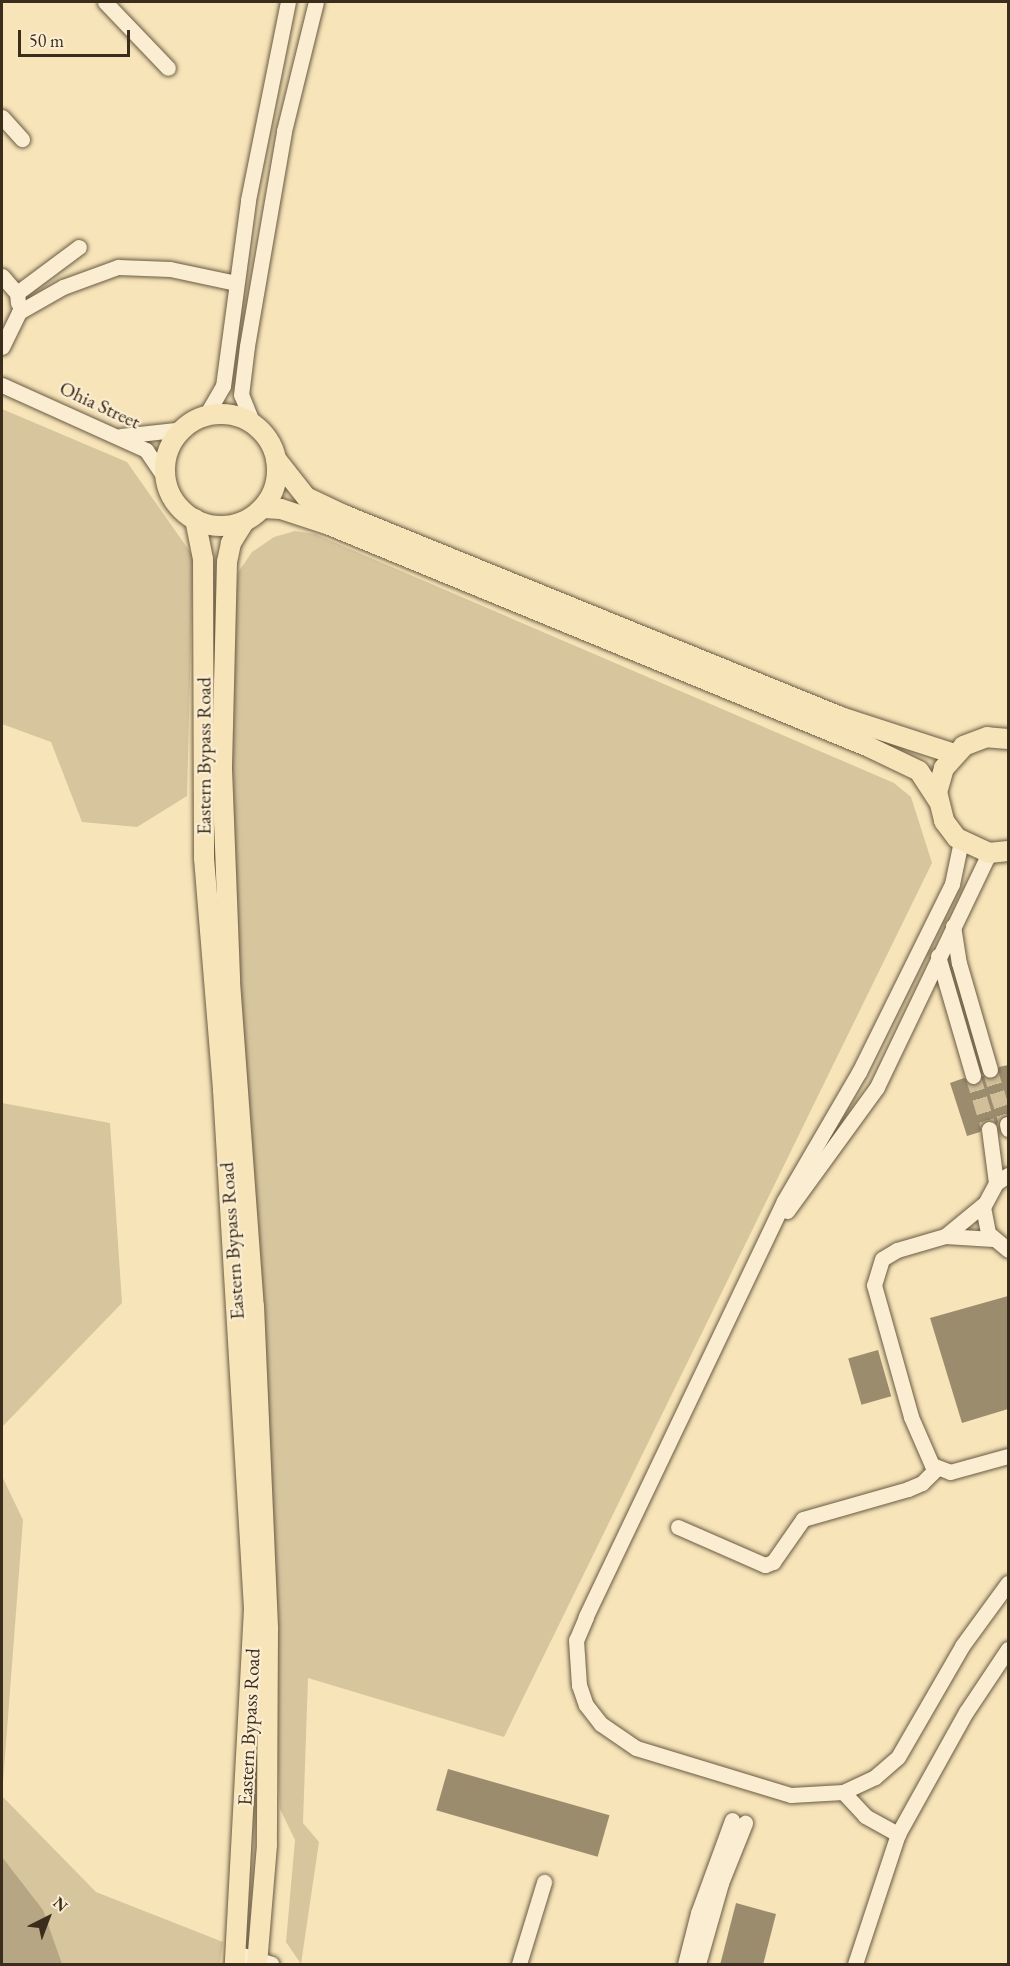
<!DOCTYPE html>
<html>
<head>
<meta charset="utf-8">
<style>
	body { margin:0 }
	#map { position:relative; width:1010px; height:1966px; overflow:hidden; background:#f7e4b9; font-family:"EB Garamond",serif }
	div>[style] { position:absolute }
	.green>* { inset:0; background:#d7c59e }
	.water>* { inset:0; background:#b7a684 }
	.building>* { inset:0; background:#9c8c6e; transform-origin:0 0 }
	.minor-tunnel>* { height:15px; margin-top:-7.5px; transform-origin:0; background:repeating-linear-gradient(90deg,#d1bf9a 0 15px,transparent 0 23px) }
	.roads { filter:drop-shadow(0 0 2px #695b43) drop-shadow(0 0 2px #695b43) }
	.minor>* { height:15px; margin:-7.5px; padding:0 7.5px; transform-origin:7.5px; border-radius:7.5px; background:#faedd2 }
	.major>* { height:20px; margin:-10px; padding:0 10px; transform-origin:10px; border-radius:10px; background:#f7e4b9 }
	.major>.ring { margin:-10px; padding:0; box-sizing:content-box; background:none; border:20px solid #f7e4b9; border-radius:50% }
	span { translate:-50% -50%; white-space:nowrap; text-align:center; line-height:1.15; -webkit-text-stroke:4.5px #faedd2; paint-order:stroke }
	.street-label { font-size:20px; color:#3a2d1c }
	.frame { position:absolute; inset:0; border:3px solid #3a2d1c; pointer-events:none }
	.north { position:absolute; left:18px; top:1888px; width:60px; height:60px; -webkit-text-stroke:4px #faedd2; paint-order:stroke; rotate:42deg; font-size:16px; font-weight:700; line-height:24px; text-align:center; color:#3a2d1c }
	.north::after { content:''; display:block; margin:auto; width:21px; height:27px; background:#3a2d1c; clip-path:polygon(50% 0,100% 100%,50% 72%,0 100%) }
	.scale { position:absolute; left:18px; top:30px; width:112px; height:27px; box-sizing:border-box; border:3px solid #3a2d1c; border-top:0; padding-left:8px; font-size:18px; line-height:21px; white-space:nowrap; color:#3a2d1c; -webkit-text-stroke:4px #faedd2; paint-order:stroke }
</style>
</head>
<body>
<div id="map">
	<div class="green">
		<div style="clip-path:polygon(2px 409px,127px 462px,193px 556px,187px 796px,137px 827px,82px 822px,51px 742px,2px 724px)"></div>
		<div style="clip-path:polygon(295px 531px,315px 534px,894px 783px,911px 797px,932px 863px,504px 1737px,308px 1678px,303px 1823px,319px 1842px,301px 1964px,286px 1942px,295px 1840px,280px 1809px,253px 1245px,229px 959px,228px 631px,239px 571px,252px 552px,274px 537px)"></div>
		<div style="clip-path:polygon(2px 1103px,110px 1123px,122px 1303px,2px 1427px)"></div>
		<div style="clip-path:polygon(2px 1476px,23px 1520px,2px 1796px,96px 1892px,223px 1942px,220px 1964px,43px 1964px,2px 1902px)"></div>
	</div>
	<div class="water">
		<div style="clip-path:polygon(2px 1857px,43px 1910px,62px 1964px,2px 1964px)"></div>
	</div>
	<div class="building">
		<div style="clip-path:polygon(1008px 1065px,1008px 1115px,1000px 1117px,997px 1125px,992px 1120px,984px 1121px,980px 1132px,967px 1136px,950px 1083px,964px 1078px,976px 1085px,982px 1076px,993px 1079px,999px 1067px)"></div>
		<div style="clip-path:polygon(1008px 1296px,1008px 1409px,962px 1423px,930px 1318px)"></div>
		<div style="left:878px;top:1350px;width:48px;height:31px;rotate:74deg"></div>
		<div style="left:448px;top:1769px;width:168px;height:43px;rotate:16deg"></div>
		<div style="clip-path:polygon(736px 1903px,776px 1914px,763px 1965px,720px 1965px)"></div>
	</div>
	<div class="minor-tunnel">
		<div style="left:990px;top:1070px;width:57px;rotate:72.5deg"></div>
		<div style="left:973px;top:1076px;width:55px;rotate:73.2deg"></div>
	</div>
	<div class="roads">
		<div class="minor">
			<div style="left:105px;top:2px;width:91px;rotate:46.3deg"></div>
			<div style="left:2px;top:117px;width:30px;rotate:48deg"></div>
			<div style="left:2px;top:276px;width:23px;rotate:49deg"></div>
			<div style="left:17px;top:293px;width:10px;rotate:84deg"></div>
			<div style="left:17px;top:293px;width:77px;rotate:-36.6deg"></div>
			<div style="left:2px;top:347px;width:39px;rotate:-64deg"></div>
			<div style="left:19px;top:312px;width:51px;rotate:-29.6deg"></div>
			<div style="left:63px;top:287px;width:59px;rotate:-20deg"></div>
			<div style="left:118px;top:267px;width:52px;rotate:2.2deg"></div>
			<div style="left:170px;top:269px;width:67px;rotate:12deg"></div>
			<div style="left:2px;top:385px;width:158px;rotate:24.3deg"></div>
			<div style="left:146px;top:450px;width:37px;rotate:56deg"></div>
			<div style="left:205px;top:417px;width:36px;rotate:-60deg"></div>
			<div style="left:223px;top:386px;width:188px;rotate:-82.3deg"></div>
			<div style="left:248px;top:200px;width:202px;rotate:-78.6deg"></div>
			<div style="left:253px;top:424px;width:31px;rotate:-112deg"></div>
			<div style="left:241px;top:395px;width:49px;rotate:-83deg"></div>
			<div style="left:247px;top:346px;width:218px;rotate:-80.2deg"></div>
			<div style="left:284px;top:131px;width:133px;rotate:-76.1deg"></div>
			<div style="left:121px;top:436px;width:62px;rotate:-6.4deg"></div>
			<div style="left:961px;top:841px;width:44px;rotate:101.8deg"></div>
			<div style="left:952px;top:884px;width:210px;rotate:116.3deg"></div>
			<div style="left:859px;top:1072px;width:149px;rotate:120.2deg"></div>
			<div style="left:784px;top:1201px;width:461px;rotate:115.5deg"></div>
			<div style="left:586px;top:1617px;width:25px;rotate:113deg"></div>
			<div style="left:576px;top:1640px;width:45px;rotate:86.2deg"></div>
			<div style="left:579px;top:1685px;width:21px;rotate:71deg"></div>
			<div style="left:586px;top:1705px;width:24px;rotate:52deg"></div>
			<div style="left:601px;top:1724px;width:42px;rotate:34.4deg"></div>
			<div style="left:636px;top:1748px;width:162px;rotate:16.9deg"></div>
			<div style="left:791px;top:1795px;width:52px;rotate:-3.3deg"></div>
			<div style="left:843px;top:1792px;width:35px;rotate:-25deg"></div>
			<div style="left:875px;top:1777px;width:30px;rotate:-41deg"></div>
			<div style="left:898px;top:1757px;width:128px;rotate:-60deg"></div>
			<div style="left:962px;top:1646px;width:78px;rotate:-53.9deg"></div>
			<div style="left:953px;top:926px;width:37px;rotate:81deg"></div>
			<div style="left:959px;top:963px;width:111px;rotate:73.8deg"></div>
			<div style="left:938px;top:956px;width:125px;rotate:73.7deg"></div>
			<div style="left:1007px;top:1124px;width:5px;rotate:79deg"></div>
			<div style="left:989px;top:1129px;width:54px;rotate:82.6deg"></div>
			<div style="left:1008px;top:1175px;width:14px;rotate:146deg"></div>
			<div style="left:996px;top:1183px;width:27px;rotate:118deg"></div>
			<div style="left:983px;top:1207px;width:26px;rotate:79deg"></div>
			<div style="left:988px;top:1233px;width:26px;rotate:40deg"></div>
			<div style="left:787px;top:1211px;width:153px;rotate:-54deg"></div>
			<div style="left:877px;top:1087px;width:259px;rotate:-64.4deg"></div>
			<div style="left:945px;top:1236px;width:50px;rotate:-39.4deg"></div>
			<div style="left:993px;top:1239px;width:48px;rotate:-176.4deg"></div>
			<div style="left:945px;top:1236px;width:50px;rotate:163.7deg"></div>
			<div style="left:897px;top:1250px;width:17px;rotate:149deg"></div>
			<div style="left:882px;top:1259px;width:27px;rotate:107deg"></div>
			<div style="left:874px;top:1285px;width:137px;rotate:74.3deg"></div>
			<div style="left:911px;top:1417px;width:52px;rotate:66.4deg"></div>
			<div style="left:932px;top:1465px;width:19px;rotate:21deg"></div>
			<div style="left:950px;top:1472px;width:60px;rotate:-15.4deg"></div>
			<div style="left:678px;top:1527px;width:95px;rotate:23.6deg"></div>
			<div style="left:765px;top:1565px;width:9px;rotate:-21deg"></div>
			<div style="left:773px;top:1562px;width:52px;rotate:-55.1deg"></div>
			<div style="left:803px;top:1519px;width:109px;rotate:-15.9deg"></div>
			<div style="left:908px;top:1489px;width:15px;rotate:-23deg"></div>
			<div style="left:922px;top:1483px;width:20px;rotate:-45deg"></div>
			<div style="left:843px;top:1792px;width:33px;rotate:47deg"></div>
			<div style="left:865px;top:1816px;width:38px;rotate:29deg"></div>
			<div style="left:236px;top:1953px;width:37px;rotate:17deg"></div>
			<div style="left:519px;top:1964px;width:86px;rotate:-73deg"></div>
			<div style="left:685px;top:1964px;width:53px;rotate:-75.7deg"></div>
			<div style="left:698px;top:1913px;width:99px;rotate:-69.9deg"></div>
			<div style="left:698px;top:1964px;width:84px;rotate:-74.1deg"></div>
			<div style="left:721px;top:1883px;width:65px;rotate:-68.2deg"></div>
			<div style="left:855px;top:1964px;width:137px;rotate:-71.7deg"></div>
			<div style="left:898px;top:1834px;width:140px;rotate:-60.9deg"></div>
			<div style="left:966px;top:1712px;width:76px;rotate:-56.3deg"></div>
		</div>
		<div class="major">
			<div class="ring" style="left:165px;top:414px;width:92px;height:92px"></div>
			<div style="left:276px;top:459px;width:48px;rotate:51.7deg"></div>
			<div style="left:306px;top:497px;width:42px;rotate:25.3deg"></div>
			<div style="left:344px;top:515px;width:536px;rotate:22.12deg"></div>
			<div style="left:841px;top:717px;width:119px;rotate:18.1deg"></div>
			<div style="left:263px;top:508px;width:18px;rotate:3deg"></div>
			<div style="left:281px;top:509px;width:48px;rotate:18.1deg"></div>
			<div style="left:327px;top:524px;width:586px;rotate:22.36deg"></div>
			<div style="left:869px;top:747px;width:55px;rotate:25.6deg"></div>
			<div style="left:919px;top:771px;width:35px;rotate:57deg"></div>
			<div style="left:195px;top:519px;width:41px;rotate:78.7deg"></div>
			<div style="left:203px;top:559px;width:299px;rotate:89.8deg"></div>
			<div style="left:204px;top:858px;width:233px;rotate:85.3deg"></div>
			<div style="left:223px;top:1090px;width:520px;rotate:86.58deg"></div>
			<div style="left:254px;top:1609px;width:356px;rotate:93.1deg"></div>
			<div style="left:244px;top:522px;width:25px;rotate:122deg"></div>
			<div style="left:231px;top:543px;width:19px;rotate:102deg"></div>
			<div style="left:227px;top:562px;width:207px;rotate:91.4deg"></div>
			<div style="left:222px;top:769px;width:213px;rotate:87.8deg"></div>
			<div style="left:230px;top:982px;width:325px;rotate:85.8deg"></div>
			<div style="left:254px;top:1306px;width:324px;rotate:87.5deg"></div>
			<div style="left:268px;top:1630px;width:215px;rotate:90.3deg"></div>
			<div style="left:267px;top:1845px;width:119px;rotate:94.8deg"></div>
			<div style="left:1008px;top:739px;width:21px;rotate:-175deg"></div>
			<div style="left:987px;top:737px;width:25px;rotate:159deg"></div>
			<div style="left:964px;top:746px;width:30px;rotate:132deg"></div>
			<div style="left:944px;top:768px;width:25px;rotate:106deg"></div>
			<div style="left:937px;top:792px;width:30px;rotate:76deg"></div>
			<div style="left:944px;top:821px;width:21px;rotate:53deg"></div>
			<div style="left:957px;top:838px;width:35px;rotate:25deg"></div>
			<div style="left:989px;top:853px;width:19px;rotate:-6deg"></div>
		</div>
	</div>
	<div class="street-label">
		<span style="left:100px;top:405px;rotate:25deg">Ohia Street</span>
		<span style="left:204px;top:756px;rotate:-90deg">Eastern Bypass Road</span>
		<span style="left:232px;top:1241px;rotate:-94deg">Eastern Bypass Road</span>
		<span style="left:249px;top:1727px;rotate:-87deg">Eastern Bypass Road</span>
	</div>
	<div class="frame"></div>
	<div class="north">N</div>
	<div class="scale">50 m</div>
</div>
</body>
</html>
